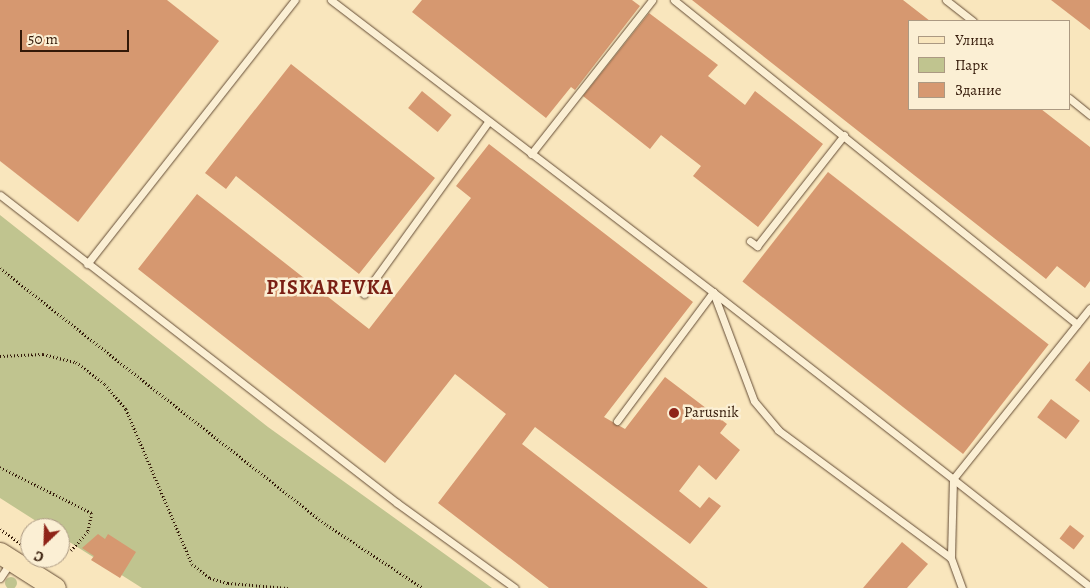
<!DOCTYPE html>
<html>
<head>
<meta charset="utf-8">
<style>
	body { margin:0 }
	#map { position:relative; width:1090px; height:588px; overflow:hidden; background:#f9e6bd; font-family:Alegreya,serif }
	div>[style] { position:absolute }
	.green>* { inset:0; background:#c0c48f }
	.round { border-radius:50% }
	.building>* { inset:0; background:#d69870; transform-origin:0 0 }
	.path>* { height:2.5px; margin-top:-1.25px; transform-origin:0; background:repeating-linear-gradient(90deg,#331908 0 1px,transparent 0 3.5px) }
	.roads { filter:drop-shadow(0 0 1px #644c35) drop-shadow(0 0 1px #644c35) }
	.lane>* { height:7px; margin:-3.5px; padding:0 3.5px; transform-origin:3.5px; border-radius:3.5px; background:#fbefd4 }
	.primary>* { height:21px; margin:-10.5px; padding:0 10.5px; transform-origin:10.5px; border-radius:10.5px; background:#f9e6bd }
	.dots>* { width:14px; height:14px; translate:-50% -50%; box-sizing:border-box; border:2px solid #fbefd4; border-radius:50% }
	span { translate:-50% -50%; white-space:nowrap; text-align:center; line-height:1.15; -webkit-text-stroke:5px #fbefd4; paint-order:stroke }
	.poi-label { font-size:15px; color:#331908 }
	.left { translate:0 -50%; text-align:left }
	.district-label { font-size:20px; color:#7a1f14; font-weight:700; letter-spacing:1px }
	.legend { position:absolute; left:908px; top:20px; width:162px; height:90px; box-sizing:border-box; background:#fbefd4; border:1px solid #ab9982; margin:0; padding:6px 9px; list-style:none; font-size:15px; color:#331908 }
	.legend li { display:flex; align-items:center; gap:10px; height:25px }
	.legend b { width:25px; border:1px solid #ab9982 }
	.north { position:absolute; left:20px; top:518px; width:50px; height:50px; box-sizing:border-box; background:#fbefd4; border:1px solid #ab9982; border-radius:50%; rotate:204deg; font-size:14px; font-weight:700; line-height:20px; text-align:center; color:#331908 }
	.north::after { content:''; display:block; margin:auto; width:18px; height:22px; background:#8f2418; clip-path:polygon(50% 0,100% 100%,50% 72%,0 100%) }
	.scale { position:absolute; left:20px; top:30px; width:109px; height:22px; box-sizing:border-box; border:2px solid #331908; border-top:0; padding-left:6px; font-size:15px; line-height:18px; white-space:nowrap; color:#331908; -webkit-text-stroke:4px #fbefd4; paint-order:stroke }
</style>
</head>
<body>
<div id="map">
	<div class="green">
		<div style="clip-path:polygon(0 215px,268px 427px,492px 588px,142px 588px,60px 536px,60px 528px,47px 528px,0 498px)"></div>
		<div class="round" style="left:5px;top:577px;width:12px;height:12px"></div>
	</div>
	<div class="building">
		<div style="clip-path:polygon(0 0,167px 0,219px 41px,78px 222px,0 161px)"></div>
		<div style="clip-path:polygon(422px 0,632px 0,640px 6px,575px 90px,571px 87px,546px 118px,412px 12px)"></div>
		<div style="clip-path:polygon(692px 0,903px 0,930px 21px,909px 21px,909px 109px,1041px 109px,1090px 147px,1090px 281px,1085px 288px,1057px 266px,1046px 279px)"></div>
		<div style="clip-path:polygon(1051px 0,1090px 0,1090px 30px)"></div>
		<div style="clip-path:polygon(649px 13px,718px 65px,708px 76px,745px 105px,755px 91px,823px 144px,758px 227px,693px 176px,701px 166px,661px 135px,650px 149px,583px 96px)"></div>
		<div style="clip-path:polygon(291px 64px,435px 178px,359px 274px,236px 176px,226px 189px,205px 173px)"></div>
		<div style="left:422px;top:91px;width:38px;height:22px;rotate:39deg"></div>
		<div style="clip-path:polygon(489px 144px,693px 302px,604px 417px,625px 429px,665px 377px,727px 424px,720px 433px,740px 450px,716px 480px,699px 465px,679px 491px,700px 508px,709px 497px,721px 506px,690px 544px,535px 427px,522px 444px,708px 588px,549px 588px,438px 503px,506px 414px,455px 374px,385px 463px,138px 269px,197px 194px,369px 329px,471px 198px,456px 186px)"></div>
		<div style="left:828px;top:172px;width:280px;height:139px;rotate:38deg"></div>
		<div style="clip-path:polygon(1090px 361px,1090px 392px,1075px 380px)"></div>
		<div style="left:1051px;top:399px;width:36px;height:23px;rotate:37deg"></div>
		<div style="left:1070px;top:525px;width:18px;height:17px;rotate:38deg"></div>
		<div style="clip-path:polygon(98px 534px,105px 539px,108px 534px,136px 552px,120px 578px,91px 560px,94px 556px,82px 548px)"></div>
		<div style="clip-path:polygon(902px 542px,928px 564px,907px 588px,863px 588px)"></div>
	</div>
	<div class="path">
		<div style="left:0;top:268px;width:416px;rotate:38.2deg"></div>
		<div style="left:327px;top:525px;width:115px;rotate:33.3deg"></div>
		<div style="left:0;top:356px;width:43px;rotate:-2.7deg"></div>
		<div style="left:43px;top:354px;width:34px;rotate:14deg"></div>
		<div style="left:76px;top:362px;width:36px;rotate:37deg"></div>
		<div style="left:105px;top:384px;width:33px;rotate:50deg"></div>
		<div style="left:126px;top:409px;width:168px;rotate:66.9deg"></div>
		<div style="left:192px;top:564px;width:23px;rotate:38deg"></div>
		<div style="left:210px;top:578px;width:19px;rotate:16deg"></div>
		<div style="left:228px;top:583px;width:60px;rotate:4.8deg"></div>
		<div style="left:0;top:467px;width:103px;rotate:26.6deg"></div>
		<div style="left:92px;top:513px;width:19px;rotate:102deg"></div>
		<div style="left:88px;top:532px;width:25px;rotate:132deg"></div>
		<div style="left:0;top:529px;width:28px;rotate:35deg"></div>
	</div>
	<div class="roads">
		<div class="lane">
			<div style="left:331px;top:0;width:481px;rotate:37.4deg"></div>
			<div style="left:713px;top:292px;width:116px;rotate:69.4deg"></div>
			<div style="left:754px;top:401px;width:38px;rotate:50deg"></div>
			<div style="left:778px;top:430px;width:215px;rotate:36.5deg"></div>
			<div style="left:951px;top:558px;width:32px;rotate:70deg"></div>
			<div style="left:674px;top:0;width:517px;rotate:38.8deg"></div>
			<div style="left:946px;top:0;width:34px;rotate:38deg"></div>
			<div style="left:1069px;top:98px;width:27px;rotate:39deg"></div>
			<div style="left:531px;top:154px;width:196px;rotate:-51.8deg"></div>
			<div style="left:0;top:195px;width:502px;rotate:37.8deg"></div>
			<div style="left:397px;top:503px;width:145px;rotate:35.8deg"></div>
			<div style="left:750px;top:241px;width:9px;rotate:36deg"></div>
			<div style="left:757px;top:246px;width:141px;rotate:-51.9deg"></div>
			<div style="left:87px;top:264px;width:336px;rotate:-51.8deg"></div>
			<div style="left:364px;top:294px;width:213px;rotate:-54.2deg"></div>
			<div style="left:1090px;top:308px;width:219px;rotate:128.7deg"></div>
			<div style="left:953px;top:479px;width:174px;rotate:38.2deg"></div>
			<div style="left:617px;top:421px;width:161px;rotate:-53.3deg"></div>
			<div style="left:713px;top:292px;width:304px;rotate:37.9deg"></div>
			<div style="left:953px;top:479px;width:79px;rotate:91.5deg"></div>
			<div style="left:0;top:578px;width:18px;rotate:-56deg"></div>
		</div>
		<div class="primary">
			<div style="left:0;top:553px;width:65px;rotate:32.5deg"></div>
		</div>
	</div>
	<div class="dots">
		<div style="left:674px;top:413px;background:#8f2418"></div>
	</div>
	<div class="poi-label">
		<span class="left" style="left:684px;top:413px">Parusnik</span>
	</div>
	<div class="district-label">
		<span style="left:330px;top:287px">PISKAREVKA</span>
	</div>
	<ul class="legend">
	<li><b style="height:6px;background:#f9e6bd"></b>Улица</li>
	<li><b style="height:14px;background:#c0c48f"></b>Парк</li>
	<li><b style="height:14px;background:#d69870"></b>Здание</li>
	</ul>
	<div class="north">С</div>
	<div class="scale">50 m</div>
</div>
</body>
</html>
